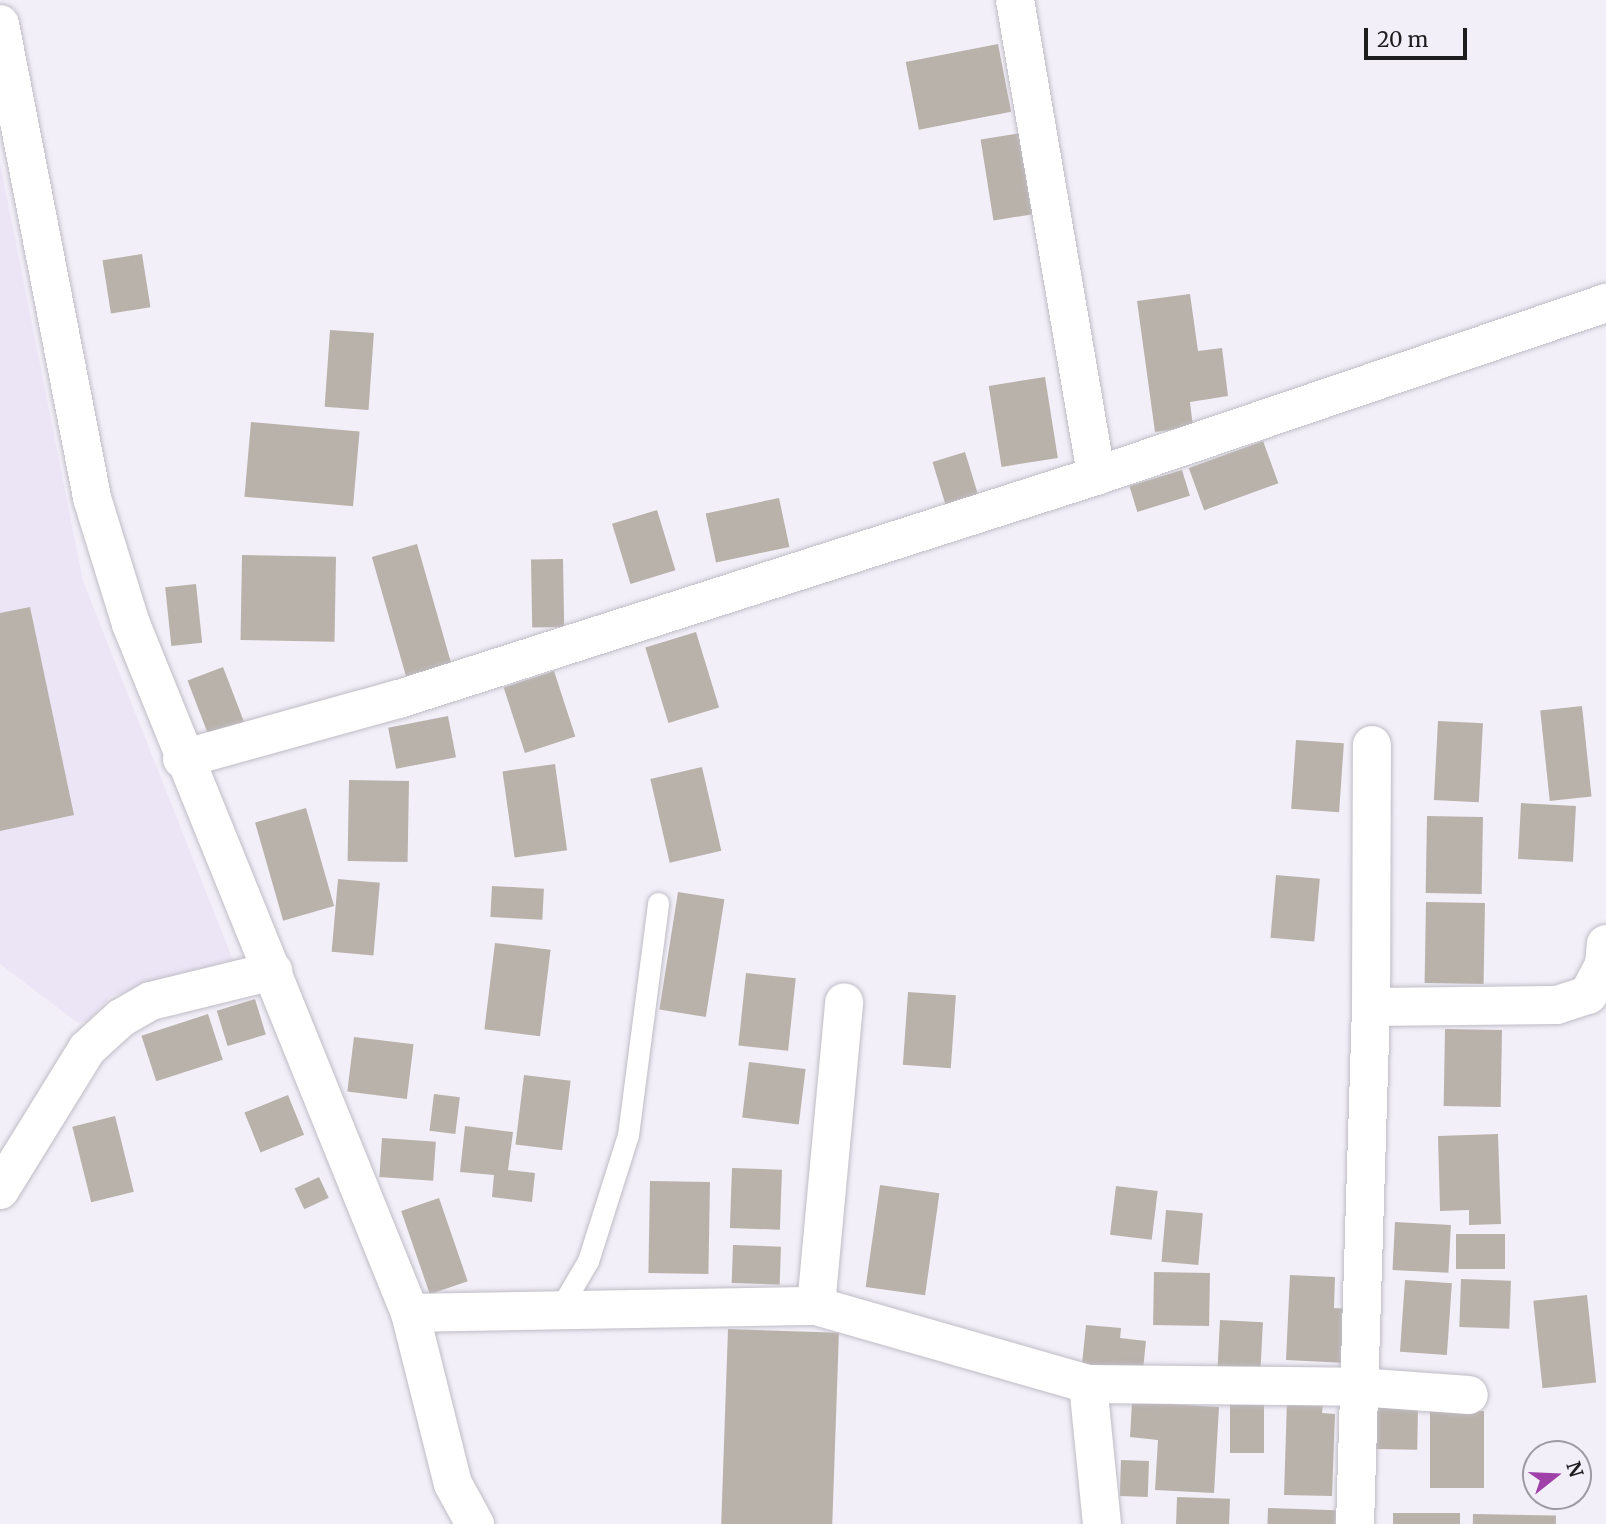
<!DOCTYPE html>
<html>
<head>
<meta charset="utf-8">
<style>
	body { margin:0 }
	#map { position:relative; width:1606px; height:1524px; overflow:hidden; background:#f2eff8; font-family:Merriweather,serif }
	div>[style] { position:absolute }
	.built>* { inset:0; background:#ebe5f6 }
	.building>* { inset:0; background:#b9b2ab; transform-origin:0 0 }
	.roads { filter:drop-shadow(0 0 2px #bfbcc5) drop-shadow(0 0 2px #bfbcc5) }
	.service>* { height:21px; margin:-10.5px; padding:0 10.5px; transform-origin:10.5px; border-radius:10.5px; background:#fff }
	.minor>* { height:38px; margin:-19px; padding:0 19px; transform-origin:19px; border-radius:19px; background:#fff }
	span { translate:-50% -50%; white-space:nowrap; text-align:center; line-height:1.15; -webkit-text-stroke:5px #f2eff8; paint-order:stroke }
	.north { position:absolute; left:1522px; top:1440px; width:70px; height:70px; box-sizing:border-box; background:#f2eff8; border:2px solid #9d9ba1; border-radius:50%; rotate:72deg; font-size:19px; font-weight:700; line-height:28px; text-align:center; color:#1d1c1f }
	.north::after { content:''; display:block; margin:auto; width:24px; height:32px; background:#9f41a9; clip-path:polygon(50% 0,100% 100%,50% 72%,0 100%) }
	.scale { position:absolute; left:1364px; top:28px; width:103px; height:32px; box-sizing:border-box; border:4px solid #1d1c1f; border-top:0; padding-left:9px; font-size:21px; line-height:24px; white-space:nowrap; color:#1d1c1f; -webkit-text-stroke:5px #f2eff8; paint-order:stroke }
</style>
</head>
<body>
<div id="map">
	<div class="built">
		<div style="clip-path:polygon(0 163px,83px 581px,233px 960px,111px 996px,88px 1021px,78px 1023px,0 964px)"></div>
	</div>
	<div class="building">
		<div style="left:998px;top:44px;width:69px;height:94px;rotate:79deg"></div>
		<div style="left:1028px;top:132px;width:82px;height:48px;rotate:81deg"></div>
		<div style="left:142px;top:254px;width:54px;height:40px;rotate:81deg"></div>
		<div style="clip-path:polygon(1190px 294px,1198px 351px,1222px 348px,1228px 396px,1190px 402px,1193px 427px,1155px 432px,1137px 301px)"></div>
		<div style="left:330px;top:330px;width:44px;height:77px;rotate:4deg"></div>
		<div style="left:1045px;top:377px;width:82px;height:57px;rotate:81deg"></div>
		<div style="left:251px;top:422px;width:109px;height:75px;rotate:5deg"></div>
		<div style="left:1263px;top:441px;width:45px;height:79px;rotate:70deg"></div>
		<div style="left:965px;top:452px;width:47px;height:34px;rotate:73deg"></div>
		<div style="left:1182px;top:470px;width:27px;height:55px;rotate:73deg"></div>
		<div style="left:779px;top:498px;width:50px;height:75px;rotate:78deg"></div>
		<div style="left:657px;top:510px;width:63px;height:47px;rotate:73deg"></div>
		<div style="left:417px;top:544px;width:124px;height:47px;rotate:74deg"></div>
		<div style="left:242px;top:555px;width:94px;height:85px;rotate:1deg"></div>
		<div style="left:563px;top:559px;width:68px;height:32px;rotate:89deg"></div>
		<div style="left:196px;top:584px;width:59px;height:31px;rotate:84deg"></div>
		<div style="clip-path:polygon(30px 607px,74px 815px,0 831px,0 613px)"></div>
		<div style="left:696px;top:632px;width:79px;height:53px;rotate:73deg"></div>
		<div style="left:223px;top:667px;width:62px;height:38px;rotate:69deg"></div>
		<div style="left:554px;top:671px;width:69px;height:53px;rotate:72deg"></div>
		<div style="left:1582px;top:706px;width:91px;height:42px;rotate:84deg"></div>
		<div style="left:448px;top:716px;width:42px;height:61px;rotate:79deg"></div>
		<div style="left:1438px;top:721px;width:45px;height:79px;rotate:3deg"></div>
		<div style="left:1296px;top:740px;width:48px;height:69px;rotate:4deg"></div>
		<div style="left:555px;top:764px;width:87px;height:53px;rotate:82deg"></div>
		<div style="left:702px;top:767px;width:86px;height:53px;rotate:77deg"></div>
		<div style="left:349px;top:780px;width:60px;height:81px;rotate:1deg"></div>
		<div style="left:1521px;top:803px;width:55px;height:56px;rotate:3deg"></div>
		<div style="left:306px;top:808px;width:102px;height:53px;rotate:74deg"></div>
		<div style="left:1427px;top:816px;width:56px;height:77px;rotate:1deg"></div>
		<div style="left:1276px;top:875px;width:44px;height:63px;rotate:5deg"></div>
		<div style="left:338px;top:879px;width:42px;height:73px;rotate:5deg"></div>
		<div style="left:492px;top:886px;width:52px;height:31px;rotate:3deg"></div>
		<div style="left:678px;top:892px;width:47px;height:119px;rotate:9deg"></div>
		<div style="left:1426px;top:902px;width:59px;height:81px;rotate:1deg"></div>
		<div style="left:495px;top:943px;width:56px;height:87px;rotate:7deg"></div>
		<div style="left:746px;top:973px;width:50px;height:73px;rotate:6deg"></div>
		<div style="left:908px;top:992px;width:48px;height:73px;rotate:4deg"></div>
		<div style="left:255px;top:999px;width:37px;height:40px;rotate:73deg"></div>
		<div style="left:208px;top:1014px;width:48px;height:70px;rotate:72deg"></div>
		<div style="left:1445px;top:1029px;width:57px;height:77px;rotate:1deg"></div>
		<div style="left:354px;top:1037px;width:60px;height:55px;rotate:7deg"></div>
		<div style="left:749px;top:1062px;width:57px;height:56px;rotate:7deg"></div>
		<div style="left:524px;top:1075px;width:47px;height:70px;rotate:7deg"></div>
		<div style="left:434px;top:1094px;width:26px;height:37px;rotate:7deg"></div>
		<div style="left:288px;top:1095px;width:43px;height:47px;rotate:68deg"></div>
		<div style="left:115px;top:1116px;width:78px;height:44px;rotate:76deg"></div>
		<div style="clip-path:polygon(465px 1126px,513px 1132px,508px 1170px,535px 1173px,532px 1202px,492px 1197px,494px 1175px,460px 1172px)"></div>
		<div style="clip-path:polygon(1498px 1134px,1501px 1224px,1469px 1225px,1469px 1210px,1440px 1211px,1438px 1136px)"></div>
		<div style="left:382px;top:1138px;width:54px;height:39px;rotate:4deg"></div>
		<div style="left:732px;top:1168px;width:50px;height:60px;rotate:2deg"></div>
		<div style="left:319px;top:1177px;width:23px;height:27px;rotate:65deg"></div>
		<div style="left:650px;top:1181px;width:60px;height:92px;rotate:1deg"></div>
		<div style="left:880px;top:1185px;width:60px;height:103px;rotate:8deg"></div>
		<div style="left:1116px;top:1186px;width:42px;height:49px;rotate:7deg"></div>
		<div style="left:439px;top:1198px;width:88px;height:40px;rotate:71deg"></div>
		<div style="left:1166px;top:1210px;width:37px;height:52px;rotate:5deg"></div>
		<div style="left:1395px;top:1222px;width:56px;height:48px;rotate:3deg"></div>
		<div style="left:1505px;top:1234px;width:35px;height:49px;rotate:90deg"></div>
		<div style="left:733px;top:1245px;width:48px;height:38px;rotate:2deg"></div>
		<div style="left:1154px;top:1272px;width:56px;height:53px;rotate:1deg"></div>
		<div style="clip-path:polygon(1290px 1275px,1335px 1277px,1334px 1308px,1349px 1309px,1347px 1363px,1286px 1360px)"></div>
		<div style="left:1461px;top:1279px;width:50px;height:48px;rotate:2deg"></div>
		<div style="left:1405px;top:1280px;width:47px;height:72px;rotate:4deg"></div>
		<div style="left:1587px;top:1295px;width:88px;height:54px;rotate:84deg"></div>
		<div style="left:1220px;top:1320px;width:43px;height:48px;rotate:3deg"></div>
		<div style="clip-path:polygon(1086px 1325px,1121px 1328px,1120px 1338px,1146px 1341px,1143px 1370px,1082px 1364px)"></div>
		<div style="left:728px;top:1329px;width:111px;height:195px;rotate:2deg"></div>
		<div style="clip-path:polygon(1287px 1401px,1323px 1402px,1322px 1413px,1335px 1414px,1332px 1496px,1284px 1495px)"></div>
		<div style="clip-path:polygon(1132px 1402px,1219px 1407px,1214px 1493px,1155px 1490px,1158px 1440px,1130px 1437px)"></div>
		<div style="left:1230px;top:1403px;width:34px;height:50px"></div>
		<div style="left:1377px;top:1405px;width:41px;height:44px;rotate:1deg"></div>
		<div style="left:1430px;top:1411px;width:54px;height:77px"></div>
		<div style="left:1121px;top:1460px;width:28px;height:36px;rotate:2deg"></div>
		<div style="left:1177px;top:1497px;width:53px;height:27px;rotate:2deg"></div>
		<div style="left:1268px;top:1508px;width:68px;height:16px;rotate:2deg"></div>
		<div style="left:1393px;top:1513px;width:67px;height:11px"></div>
		<div style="left:1473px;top:1514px;width:83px;height:10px;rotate:1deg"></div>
	</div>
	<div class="roads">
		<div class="service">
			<div style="left:559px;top:1310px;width:57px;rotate:-59.4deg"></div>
			<div style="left:588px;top:1261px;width:132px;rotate:-72.4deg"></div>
			<div style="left:628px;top:1135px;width:234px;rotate:-82.6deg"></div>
		</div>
		<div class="minor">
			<div style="left:1015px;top:0;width:483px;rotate:80.3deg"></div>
			<div style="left:0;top:24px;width:483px;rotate:79deg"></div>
			<div style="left:92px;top:498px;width:132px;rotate:72.8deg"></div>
			<div style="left:131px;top:624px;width:743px;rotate:67.96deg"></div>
			<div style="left:410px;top:1313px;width:176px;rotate:75.9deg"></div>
			<div style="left:453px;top:1484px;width:46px;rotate:61.2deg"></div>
			<div style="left:182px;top:759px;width:225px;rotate:-15.5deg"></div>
			<div style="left:399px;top:699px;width:732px;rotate:-17.74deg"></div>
			<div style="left:1096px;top:476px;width:539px;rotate:-18.74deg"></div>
			<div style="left:1371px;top:1007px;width:262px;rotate:-89.8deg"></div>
			<div style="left:0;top:1190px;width:166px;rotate:-58.3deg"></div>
			<div style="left:87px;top:1049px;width:46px;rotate:-42.4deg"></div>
			<div style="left:121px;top:1018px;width:34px;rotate:-30deg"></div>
			<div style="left:151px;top:1001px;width:126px;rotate:-13.8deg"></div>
			<div style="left:816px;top:1306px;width:305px;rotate:-84.7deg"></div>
			<div style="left:410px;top:1313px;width:406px;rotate:-1deg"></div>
			<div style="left:816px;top:1306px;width:283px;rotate:16deg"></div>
			<div style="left:1088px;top:1384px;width:270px;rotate:0.6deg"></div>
			<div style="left:1358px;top:1387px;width:111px;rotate:4.1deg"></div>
			<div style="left:1088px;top:1384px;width:141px;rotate:84.3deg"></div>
			<div style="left:1355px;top:1524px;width:517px;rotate:-88.23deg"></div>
			<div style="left:1371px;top:1007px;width:186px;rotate:-0.6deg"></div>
			<div style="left:1557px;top:1005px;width:33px;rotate:-18deg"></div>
			<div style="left:1588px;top:995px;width:34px;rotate:-62deg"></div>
			<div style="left:1604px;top:965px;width:21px;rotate:-85deg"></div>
		</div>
	</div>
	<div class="north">N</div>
	<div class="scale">20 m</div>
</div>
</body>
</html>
